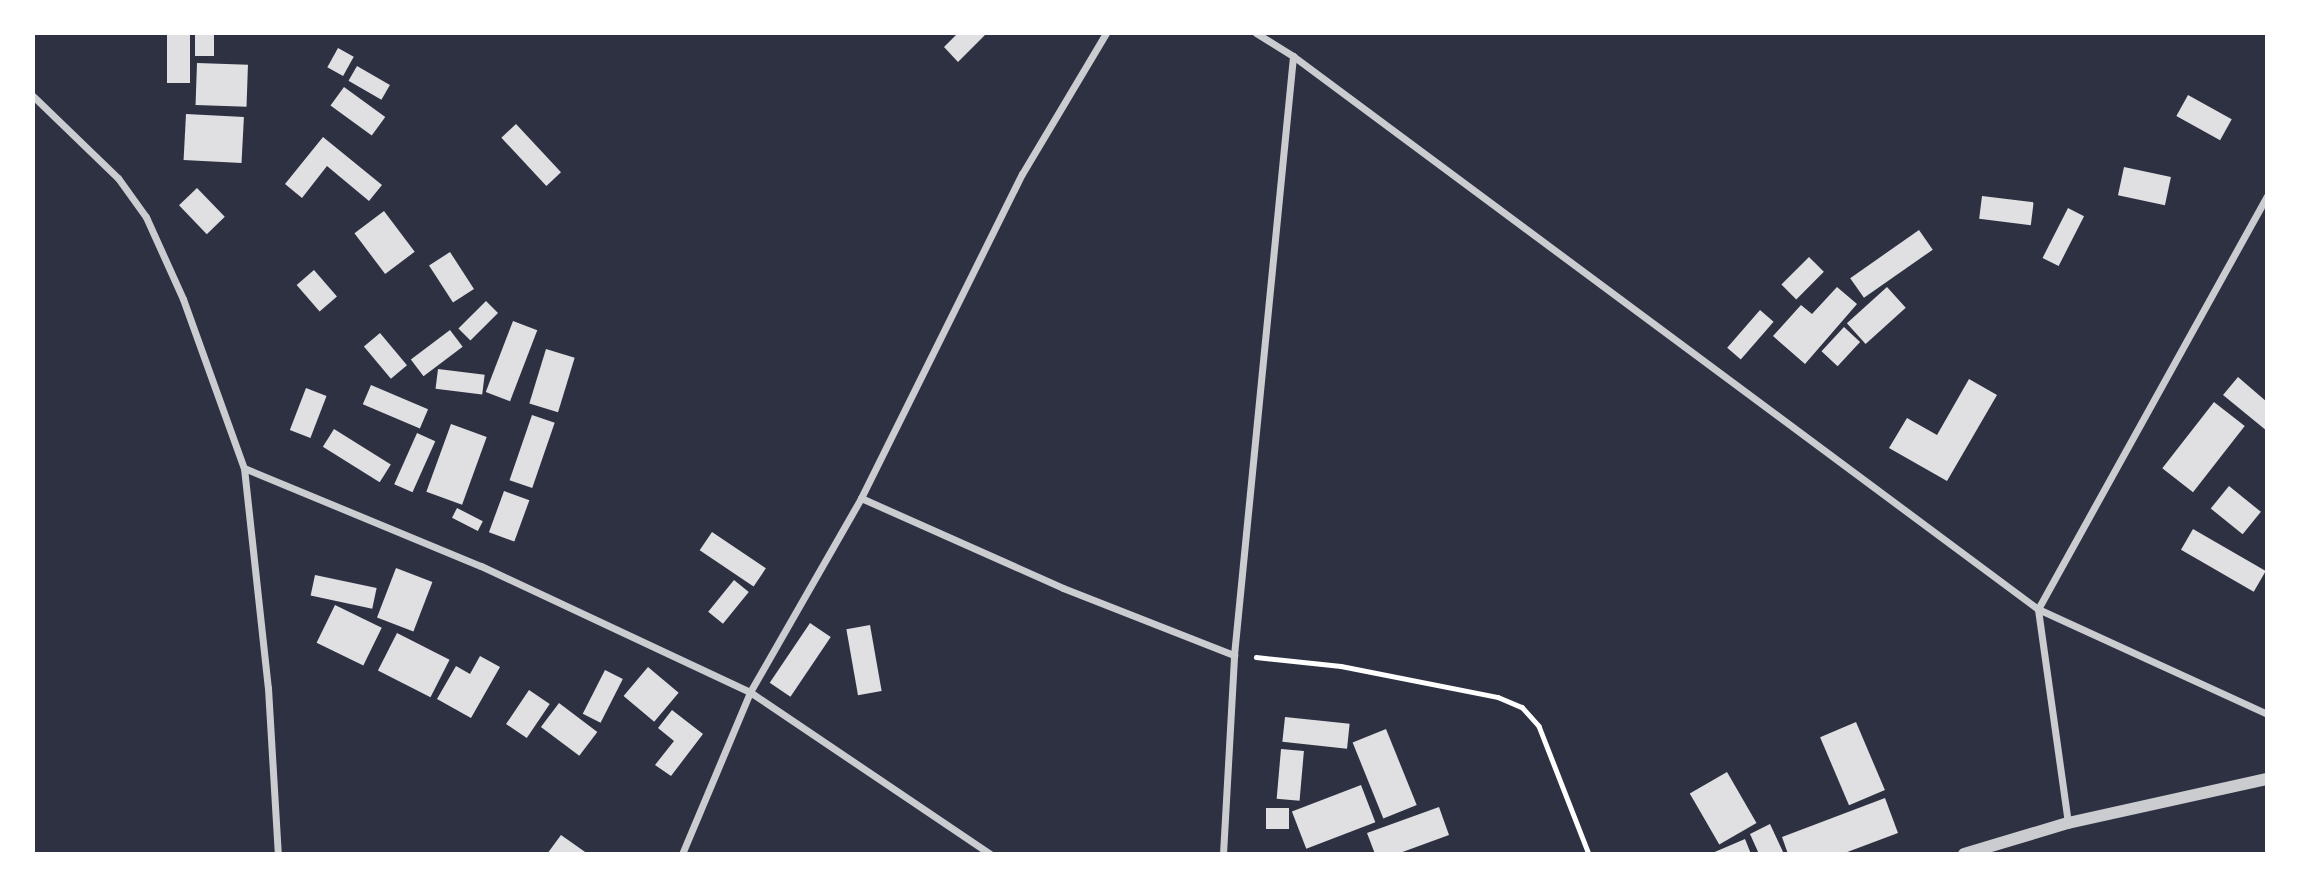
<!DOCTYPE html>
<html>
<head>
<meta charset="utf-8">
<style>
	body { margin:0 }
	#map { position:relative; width:2300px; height:887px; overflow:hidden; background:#2d3142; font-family:"Work Sans",sans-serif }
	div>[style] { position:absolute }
	.building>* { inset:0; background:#e0e0e3; transform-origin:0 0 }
	.path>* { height:4.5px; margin:-2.25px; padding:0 2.25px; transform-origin:2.25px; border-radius:2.25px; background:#fff }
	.minor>* { height:7px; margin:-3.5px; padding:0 3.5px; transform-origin:3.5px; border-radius:3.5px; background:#caccd0 }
	.tertiary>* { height:12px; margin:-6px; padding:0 6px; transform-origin:6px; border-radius:6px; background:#caccd0 }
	span { translate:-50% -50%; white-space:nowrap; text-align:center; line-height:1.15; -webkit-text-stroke:7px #fff; paint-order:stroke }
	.frame { position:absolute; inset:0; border:35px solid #fff; pointer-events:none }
</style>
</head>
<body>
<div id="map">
	<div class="building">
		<div style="left:167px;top:33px;width:23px;height:50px"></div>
		<div style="left:195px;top:33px;width:19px;height:23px"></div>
		<div style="clip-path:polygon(958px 33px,987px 33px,958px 62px,944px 47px)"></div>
		<div style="left:338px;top:48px;width:18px;height:22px;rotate:29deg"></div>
		<div style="left:197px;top:63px;width:51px;height:42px;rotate:2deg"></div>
		<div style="left:357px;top:66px;width:38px;height:17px;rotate:30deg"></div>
		<div style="left:344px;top:87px;width:51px;height:23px;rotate:36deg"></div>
		<div style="left:2188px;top:95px;width:50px;height:24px;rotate:29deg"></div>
		<div style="left:186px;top:114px;width:58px;height:46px;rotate:3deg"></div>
		<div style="left:516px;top:124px;width:66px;height:20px;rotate:47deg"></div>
		<div style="clip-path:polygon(323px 137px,382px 185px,369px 201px,327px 166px,302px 198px,285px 184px)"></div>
		<div style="left:2124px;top:167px;width:48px;height:29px;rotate:12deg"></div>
		<div style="left:197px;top:188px;width:40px;height:25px;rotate:46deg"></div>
		<div style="left:1982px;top:196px;width:52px;height:23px;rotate:7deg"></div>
		<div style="left:2068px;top:208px;width:18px;height:56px;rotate:27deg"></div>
		<div style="left:384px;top:211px;width:51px;height:37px;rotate:53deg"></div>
		<div style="left:1919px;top:230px;width:24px;height:84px;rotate:55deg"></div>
		<div style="left:450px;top:252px;width:44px;height:25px;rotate:57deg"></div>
		<div style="left:1809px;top:257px;width:21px;height:39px;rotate:45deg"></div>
		<div style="left:314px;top:270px;width:35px;height:23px;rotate:49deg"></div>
		<div style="clip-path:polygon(1837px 287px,1857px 304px,1805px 364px,1773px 336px,1801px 305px,1812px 314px)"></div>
		<div style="left:1887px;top:287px;width:28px;height:54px;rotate:48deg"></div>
		<div style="left:486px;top:301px;width:17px;height:39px;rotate:45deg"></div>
		<div style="left:1760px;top:310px;width:18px;height:50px;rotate:41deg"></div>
		<div style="left:513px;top:321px;width:26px;height:76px;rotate:21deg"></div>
		<div style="left:1844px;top:327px;width:22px;height:33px;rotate:43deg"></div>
		<div style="left:450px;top:330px;width:21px;height:49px;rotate:53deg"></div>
		<div style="left:380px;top:333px;width:42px;height:21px;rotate:50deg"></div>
		<div style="left:546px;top:349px;width:30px;height:57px;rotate:17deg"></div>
		<div style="left:438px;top:369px;width:47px;height:20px;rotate:7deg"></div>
		<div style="clip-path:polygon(2238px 377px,2267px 402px,2267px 431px,2223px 395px)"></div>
		<div style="clip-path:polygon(1969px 379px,1997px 395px,1947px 481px,1889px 448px,1907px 418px,1937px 435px)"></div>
		<div style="left:371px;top:385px;width:62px;height:21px;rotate:23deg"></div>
		<div style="left:306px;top:388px;width:22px;height:45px;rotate:21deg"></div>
		<div style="left:2214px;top:402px;width:39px;height:84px;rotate:38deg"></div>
		<div style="left:532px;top:415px;width:24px;height:69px;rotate:19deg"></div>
		<div style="left:451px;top:424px;width:38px;height:72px;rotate:20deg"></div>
		<div style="left:334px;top:429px;width:67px;height:21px;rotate:32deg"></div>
		<div style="left:417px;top:433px;width:20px;height:56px;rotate:24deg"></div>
		<div style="left:2229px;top:486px;width:41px;height:29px;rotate:39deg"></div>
		<div style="left:504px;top:491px;width:27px;height:44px;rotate:20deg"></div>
		<div style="left:457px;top:508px;width:29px;height:11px;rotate:27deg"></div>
		<div style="left:2193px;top:529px;width:84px;height:24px;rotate:30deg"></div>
		<div style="left:712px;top:532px;width:65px;height:22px;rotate:34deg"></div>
		<div style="left:396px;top:568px;width:39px;height:53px;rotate:21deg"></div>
		<div style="left:315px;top:575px;width:63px;height:21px;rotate:12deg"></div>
		<div style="left:734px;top:580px;width:19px;height:41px;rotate:39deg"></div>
		<div style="left:335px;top:605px;width:52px;height:42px;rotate:26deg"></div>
		<div style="left:810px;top:623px;width:25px;height:72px;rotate:34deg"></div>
		<div style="left:870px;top:625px;width:67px;height:24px;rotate:80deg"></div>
		<div style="left:397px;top:633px;width:59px;height:42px;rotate:27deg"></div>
		<div style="clip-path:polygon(480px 656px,500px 667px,471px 718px,437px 699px,456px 666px,470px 674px)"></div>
		<div style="left:648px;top:667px;width:40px;height:38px;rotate:40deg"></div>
		<div style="left:605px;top:670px;width:20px;height:49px;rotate:27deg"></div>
		<div style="left:529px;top:690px;width:25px;height:41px;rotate:34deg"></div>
		<div style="left:559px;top:703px;width:48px;height:30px;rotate:37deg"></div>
		<div style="clip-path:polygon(672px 710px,703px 734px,671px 776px,655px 765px,674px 741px,658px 728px)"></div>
		<div style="left:1285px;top:717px;width:65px;height:25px;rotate:6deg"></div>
		<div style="left:1856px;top:722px;width:74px;height:39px;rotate:67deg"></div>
		<div style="left:1386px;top:729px;width:82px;height:36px;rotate:68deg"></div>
		<div style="left:1281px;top:749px;width:23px;height:50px;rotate:5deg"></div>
		<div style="left:1727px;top:772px;width:59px;height:43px;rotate:60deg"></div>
		<div style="left:1361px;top:785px;width:40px;height:74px;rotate:69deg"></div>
		<div style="clip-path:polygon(1885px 798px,1898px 833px,1842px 854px,1788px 854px,1782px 837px)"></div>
		<div style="clip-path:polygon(1439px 807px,1449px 835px,1397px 854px,1375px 854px,1367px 833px)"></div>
		<div style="left:1266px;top:808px;width:23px;height:21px"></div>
		<div style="clip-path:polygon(1770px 824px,1784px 854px,1759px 854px,1750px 834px)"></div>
		<div style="clip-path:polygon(561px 835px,588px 854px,547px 854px)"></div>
		<div style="clip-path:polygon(1745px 839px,1751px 854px,1710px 854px)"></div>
	</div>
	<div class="path">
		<div style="left:1256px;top:657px;width:85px;rotate:6deg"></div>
		<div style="left:1341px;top:666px;width:160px;rotate:11.2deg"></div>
		<div style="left:1498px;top:697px;width:26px;rotate:23deg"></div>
		<div style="left:1522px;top:707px;width:25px;rotate:48deg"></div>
		<div style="left:1539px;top:726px;width:137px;rotate:68.7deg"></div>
	</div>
	<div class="minor">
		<div style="left:1256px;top:33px;width:44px;rotate:31.9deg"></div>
		<div style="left:1293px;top:56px;width:928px;rotate:36.59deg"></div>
		<div style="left:2038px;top:609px;width:252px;rotate:24.6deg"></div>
		<div style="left:33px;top:96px;width:118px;rotate:44deg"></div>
		<div style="left:118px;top:178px;width:48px;rotate:54.3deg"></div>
		<div style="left:146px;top:217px;width:90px;rotate:65.7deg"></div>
		<div style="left:183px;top:299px;width:180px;rotate:70.2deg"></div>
		<div style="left:244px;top:468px;width:221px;rotate:83.8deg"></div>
		<div style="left:268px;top:688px;width:166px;rotate:86.6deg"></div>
		<div style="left:244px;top:468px;width:256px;rotate:22.5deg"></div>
		<div style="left:481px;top:566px;width:297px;rotate:25.1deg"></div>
		<div style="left:750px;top:692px;width:290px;rotate:34deg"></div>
		<div style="left:861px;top:498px;width:221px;rotate:24deg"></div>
		<div style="left:1063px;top:588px;width:184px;rotate:21.4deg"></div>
		<div style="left:2068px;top:823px;width:216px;rotate:-98deg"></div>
		<div style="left:2038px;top:609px;width:472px;rotate:-61deg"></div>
		<div style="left:682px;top:854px;width:176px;rotate:-67.2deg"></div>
		<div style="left:750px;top:692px;width:224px;rotate:-60.2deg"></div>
		<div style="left:861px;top:498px;width:362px;rotate:-63.6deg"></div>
		<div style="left:1022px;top:174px;width:164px;rotate:-59.2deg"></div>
		<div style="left:1223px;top:854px;width:199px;rotate:-86.8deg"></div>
		<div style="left:1234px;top:655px;width:602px;rotate:-84.37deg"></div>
	</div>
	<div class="tertiary">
		<div style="left:1964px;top:854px;width:109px;rotate:-16.6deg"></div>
		<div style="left:2068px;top:823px;width:204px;rotate:-12.5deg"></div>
	</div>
	<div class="frame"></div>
</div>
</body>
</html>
